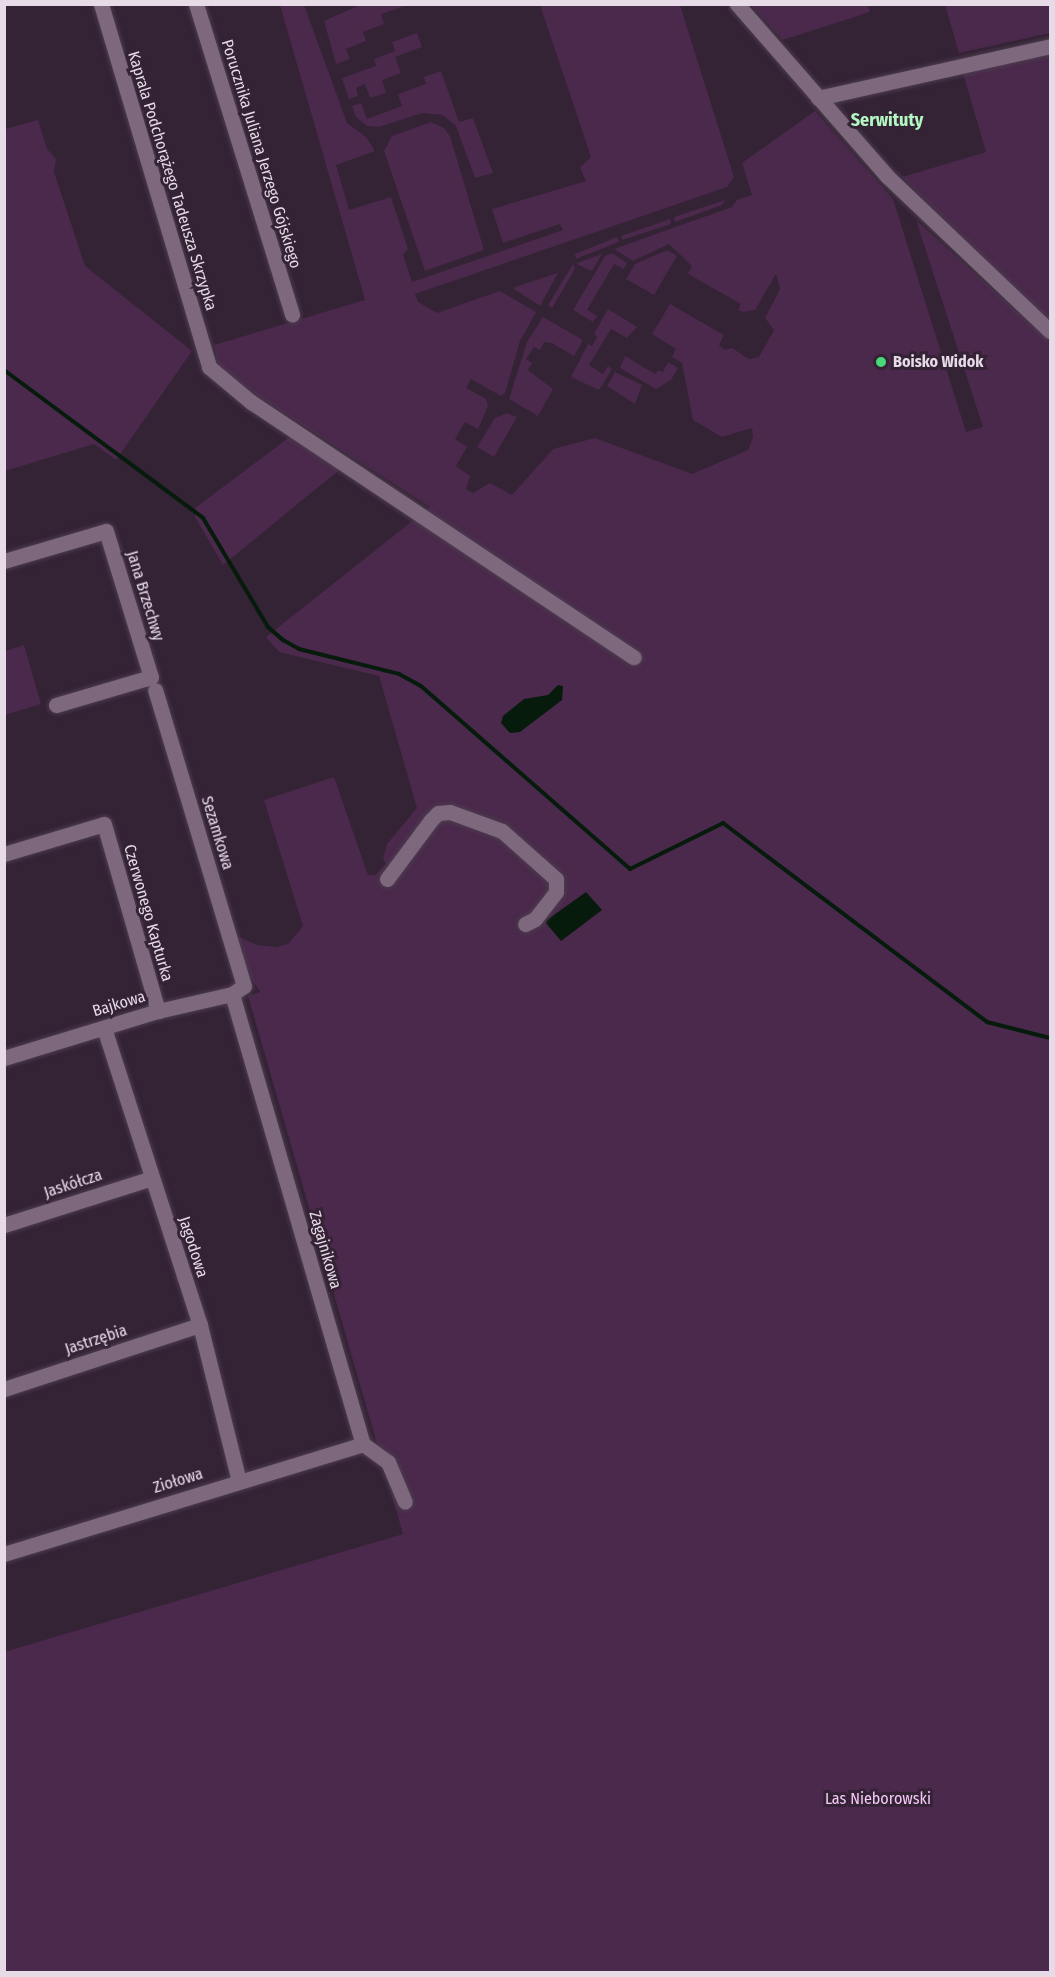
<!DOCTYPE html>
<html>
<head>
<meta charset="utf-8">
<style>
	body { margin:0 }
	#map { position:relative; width:1055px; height:1977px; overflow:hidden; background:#342235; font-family:"Fira Sans Condensed",sans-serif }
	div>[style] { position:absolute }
	.green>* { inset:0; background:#4a294c; transform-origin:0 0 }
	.water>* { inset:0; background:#061b0c }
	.stream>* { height:4px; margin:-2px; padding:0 2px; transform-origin:2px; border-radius:2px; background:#061b0c }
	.roads { filter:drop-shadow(0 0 2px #4c3d4d) drop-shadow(0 0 2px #4c3d4d) }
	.street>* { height:15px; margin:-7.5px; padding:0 7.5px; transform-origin:7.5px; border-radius:7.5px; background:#7d687e }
	.dots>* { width:16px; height:16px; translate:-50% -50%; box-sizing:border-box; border:3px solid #342235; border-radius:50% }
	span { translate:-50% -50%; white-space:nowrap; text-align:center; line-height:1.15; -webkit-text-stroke:6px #342235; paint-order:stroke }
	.street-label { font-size:16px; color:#e6dbe7 }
	.poi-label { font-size:16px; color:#e6dbe7; font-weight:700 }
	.left { translate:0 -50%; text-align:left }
	.park-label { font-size:16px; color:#f5c8f7 }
	.neighbourhood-label { font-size:18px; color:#b3f8c2; font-weight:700 }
	.frame { position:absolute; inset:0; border:6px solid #e6dbe7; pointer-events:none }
</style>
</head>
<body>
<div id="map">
	<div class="green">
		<div style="clip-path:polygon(362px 4px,408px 5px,381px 14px,384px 24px,363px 32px,366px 41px,346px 49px,350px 59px,336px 64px,324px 21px)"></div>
		<div style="clip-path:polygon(280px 5px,304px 5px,347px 123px,366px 137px,375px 151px,336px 165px,349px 210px,391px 197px,408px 249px,403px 255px,412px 282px,563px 230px,560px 224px,503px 243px,492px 209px,586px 181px,580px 167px,591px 157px,540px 5px,680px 5px,734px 177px,727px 187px,415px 294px,418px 302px,437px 313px,500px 291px,536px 312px,520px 341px,505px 393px,501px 396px,471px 379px,466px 388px,486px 399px,488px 406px,478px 429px,465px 422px,455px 439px,467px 447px,456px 466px,470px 476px,466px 489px,473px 493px,490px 483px,512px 495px,553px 449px,595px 438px,692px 474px,748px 450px,753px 437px,752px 428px,722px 437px,693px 420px,682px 363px,672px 357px,676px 349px,652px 334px,670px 304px,724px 335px,719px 345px,725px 350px,732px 348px,749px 359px,759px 357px,774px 330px,765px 318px,780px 289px,776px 274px,755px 310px,743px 312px,738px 310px,741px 304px,688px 274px,692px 266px,669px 244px,633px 261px,614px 249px,732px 207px,737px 200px,752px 195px,742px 163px,815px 111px,893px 199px,966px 432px,983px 427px,916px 220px,1050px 342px,1050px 1972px,5px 1972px,4px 1652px,403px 1534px,248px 996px,260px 992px,246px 969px,235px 935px,257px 945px,276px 947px,288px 944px,303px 926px,264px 800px,334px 777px,368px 875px,375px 875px,386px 864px,383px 859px,387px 844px,417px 808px,379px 676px,279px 652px,266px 637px,430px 507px,220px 372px,214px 345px,365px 300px)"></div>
		<div style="clip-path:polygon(751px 5px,868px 5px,870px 12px,783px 40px)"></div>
		<div style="clip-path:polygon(945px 5px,1050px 5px,1050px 33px,959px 53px)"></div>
		<div style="clip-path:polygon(417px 33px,422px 47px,395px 57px,401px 73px,382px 80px,386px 93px,370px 98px,365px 84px,356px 88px,358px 96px,349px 99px,342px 78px,376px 66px,374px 59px,395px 51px,392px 42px)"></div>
		<div style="clip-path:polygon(1050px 54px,1050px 323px,902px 177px,986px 152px,963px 73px)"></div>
		<div style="clip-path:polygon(441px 71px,459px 122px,473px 118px,493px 173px,475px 178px,456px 126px,443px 115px,422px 113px,379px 127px,367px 126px,356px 117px,352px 106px,361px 103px,367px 119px,402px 106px,398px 94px,426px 84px,424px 77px)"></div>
		<div style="clip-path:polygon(38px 120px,47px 149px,56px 159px,54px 172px,85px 266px,192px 351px,116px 460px,94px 444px,5px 471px,5px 129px)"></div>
		<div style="clip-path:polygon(431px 122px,444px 128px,450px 136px,484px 250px,425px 271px,384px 151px,392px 136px)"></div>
		<div style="clip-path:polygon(725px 200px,722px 205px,675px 222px,674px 217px)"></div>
		<div style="clip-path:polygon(670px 219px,671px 224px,622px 240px,621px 236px)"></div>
		<div style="left:617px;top:237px;width:5px;height:46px;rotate:68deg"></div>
		<div style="clip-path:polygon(667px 250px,677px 256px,654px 295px,626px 279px,635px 264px)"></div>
		<div style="clip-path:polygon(612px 253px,627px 263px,624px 269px,614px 264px,587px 310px,597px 316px,593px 322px,573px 310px,605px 256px)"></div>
		<div style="clip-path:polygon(602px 254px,592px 271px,578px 265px,577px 263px)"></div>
		<div style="clip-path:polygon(573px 264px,575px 269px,552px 308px,548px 305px)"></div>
		<div style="clip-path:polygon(558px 273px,540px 306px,514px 289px,515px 287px)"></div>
		<div style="clip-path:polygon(608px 309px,637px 327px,627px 338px,611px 329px,589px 365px,603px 374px,608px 366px,612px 369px,599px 390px,571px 377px,588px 344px,592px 346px,597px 337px,594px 334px)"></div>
		<div style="clip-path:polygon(543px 317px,583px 340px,574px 356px,552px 343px,544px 342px,540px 350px,534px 347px,526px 359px,532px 363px,528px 370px,553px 389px,538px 416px,509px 399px,527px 342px)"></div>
		<div style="clip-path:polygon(625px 356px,655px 374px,658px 370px,663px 372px,668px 362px,678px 368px,671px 380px,656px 389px,620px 368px)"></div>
		<div style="clip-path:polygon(615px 372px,642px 385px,635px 404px,607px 386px)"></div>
		<div style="clip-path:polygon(507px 413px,517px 417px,494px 457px,477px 447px,495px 418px)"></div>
		<div style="clip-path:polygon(291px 436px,344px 466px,223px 565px,195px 517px,195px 508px)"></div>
		<div style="clip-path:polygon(24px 645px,41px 704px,5px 715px,5px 651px)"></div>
	</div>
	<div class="water">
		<div style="clip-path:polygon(558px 685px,563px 686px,562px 700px,520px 732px,510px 733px,501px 723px,503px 716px,524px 699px,548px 695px)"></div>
		<div style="clip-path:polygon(586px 892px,602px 910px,561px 941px,546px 923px,547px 920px)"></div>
	</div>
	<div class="stream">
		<div style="left:4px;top:370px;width:248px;rotate:36.6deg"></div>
		<div style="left:203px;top:518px;width:127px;rotate:59.2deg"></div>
		<div style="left:268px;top:627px;width:20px;rotate:41deg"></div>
		<div style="left:283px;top:640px;width:18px;rotate:29deg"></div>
		<div style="left:299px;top:649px;width:103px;rotate:14deg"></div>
		<div style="left:399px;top:674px;width:25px;rotate:29deg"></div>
		<div style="left:421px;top:686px;width:278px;rotate:41.2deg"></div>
		<div style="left:630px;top:869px;width:104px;rotate:-26.3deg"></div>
		<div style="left:723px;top:823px;width:331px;rotate:37deg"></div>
		<div style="left:987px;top:1022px;width:65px;rotate:14.3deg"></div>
	</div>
	<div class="roads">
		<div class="street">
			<div style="left:101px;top:4px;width:379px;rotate:73.4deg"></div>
			<div style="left:209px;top:367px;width:55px;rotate:39.8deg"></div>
			<div style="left:251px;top:402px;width:460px;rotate:33.7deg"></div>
			<div style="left:196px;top:4px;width:325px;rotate:72.8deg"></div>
			<div style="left:737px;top:4px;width:228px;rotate:48.9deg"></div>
			<div style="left:887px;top:176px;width:225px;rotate:43.6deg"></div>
			<div style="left:818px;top:98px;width:238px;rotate:-12.6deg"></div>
			<div style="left:4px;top:561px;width:106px;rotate:-16.4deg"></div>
			<div style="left:106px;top:531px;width:153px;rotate:72.9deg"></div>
			<div style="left:151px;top:677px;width:99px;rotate:163.6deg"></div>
			<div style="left:4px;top:854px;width:104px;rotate:-16.7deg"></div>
			<div style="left:104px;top:824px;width:195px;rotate:73.9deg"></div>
			<div style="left:387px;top:879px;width:74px;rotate:-53.3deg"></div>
			<div style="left:431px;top:820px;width:10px;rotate:-45deg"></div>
			<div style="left:438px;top:813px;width:12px;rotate:-5deg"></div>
			<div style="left:450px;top:812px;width:55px;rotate:20.1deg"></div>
			<div style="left:502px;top:831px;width:72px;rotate:41.6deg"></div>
			<div style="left:556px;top:879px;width:13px;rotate:90deg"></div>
			<div style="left:556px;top:892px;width:34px;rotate:128deg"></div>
			<div style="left:535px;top:919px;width:11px;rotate:153deg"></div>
			<div style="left:232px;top:994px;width:469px;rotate:73.8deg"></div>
			<div style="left:363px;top:1444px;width:31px;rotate:36deg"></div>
			<div style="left:388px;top:1462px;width:43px;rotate:67deg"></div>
			<div style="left:104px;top:1028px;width:312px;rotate:72.1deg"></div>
			<div style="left:200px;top:1325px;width:161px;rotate:76deg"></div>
			<div style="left:4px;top:1058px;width:161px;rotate:-17deg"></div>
			<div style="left:158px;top:1011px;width:76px;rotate:-12.9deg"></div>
			<div style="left:232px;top:994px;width:14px;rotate:-34deg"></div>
			<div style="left:244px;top:986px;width:309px;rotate:-106.7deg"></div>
			<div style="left:4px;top:1225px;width:155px;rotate:-17.6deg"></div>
			<div style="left:4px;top:1389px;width:206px;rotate:-18.1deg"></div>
			<div style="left:4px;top:1554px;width:375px;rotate:-17deg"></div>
		</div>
	</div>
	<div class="dots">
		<div style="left:881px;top:362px;background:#48d779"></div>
	</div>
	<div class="street-label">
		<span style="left:261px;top:154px;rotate:73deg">Porucznika Juliana Jerzego Gójskiego</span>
		<span style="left:172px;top:181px;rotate:73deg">Kaprala Podchorążego Tadeusza Skrzypka</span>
		<span style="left:145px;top:596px;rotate:73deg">Jana Brzechwy</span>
		<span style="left:217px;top:833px;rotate:73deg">Sezamkowa</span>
		<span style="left:148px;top:913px;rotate:74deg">Czerwonego Kapturka</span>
		<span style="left:119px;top:1004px;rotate:-17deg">Bajkowa</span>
		<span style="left:73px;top:1184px;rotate:-18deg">Jaskółcza</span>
		<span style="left:193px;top:1247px;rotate:72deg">Jagodowa</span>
		<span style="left:325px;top:1250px;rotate:74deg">Zagajnikowa</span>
		<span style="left:96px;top:1340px;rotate:-18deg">Jastrzębia</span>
		<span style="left:178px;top:1481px;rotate:-17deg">Ziołowa</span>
	</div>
	<div class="poi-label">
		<span class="left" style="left:893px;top:362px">Boisko Widok</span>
	</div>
	<div class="park-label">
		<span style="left:878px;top:1799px">Las Nieborowski</span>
	</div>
	<div class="neighbourhood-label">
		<span style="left:887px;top:120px">Serwituty</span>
	</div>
	<div class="frame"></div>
</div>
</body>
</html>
